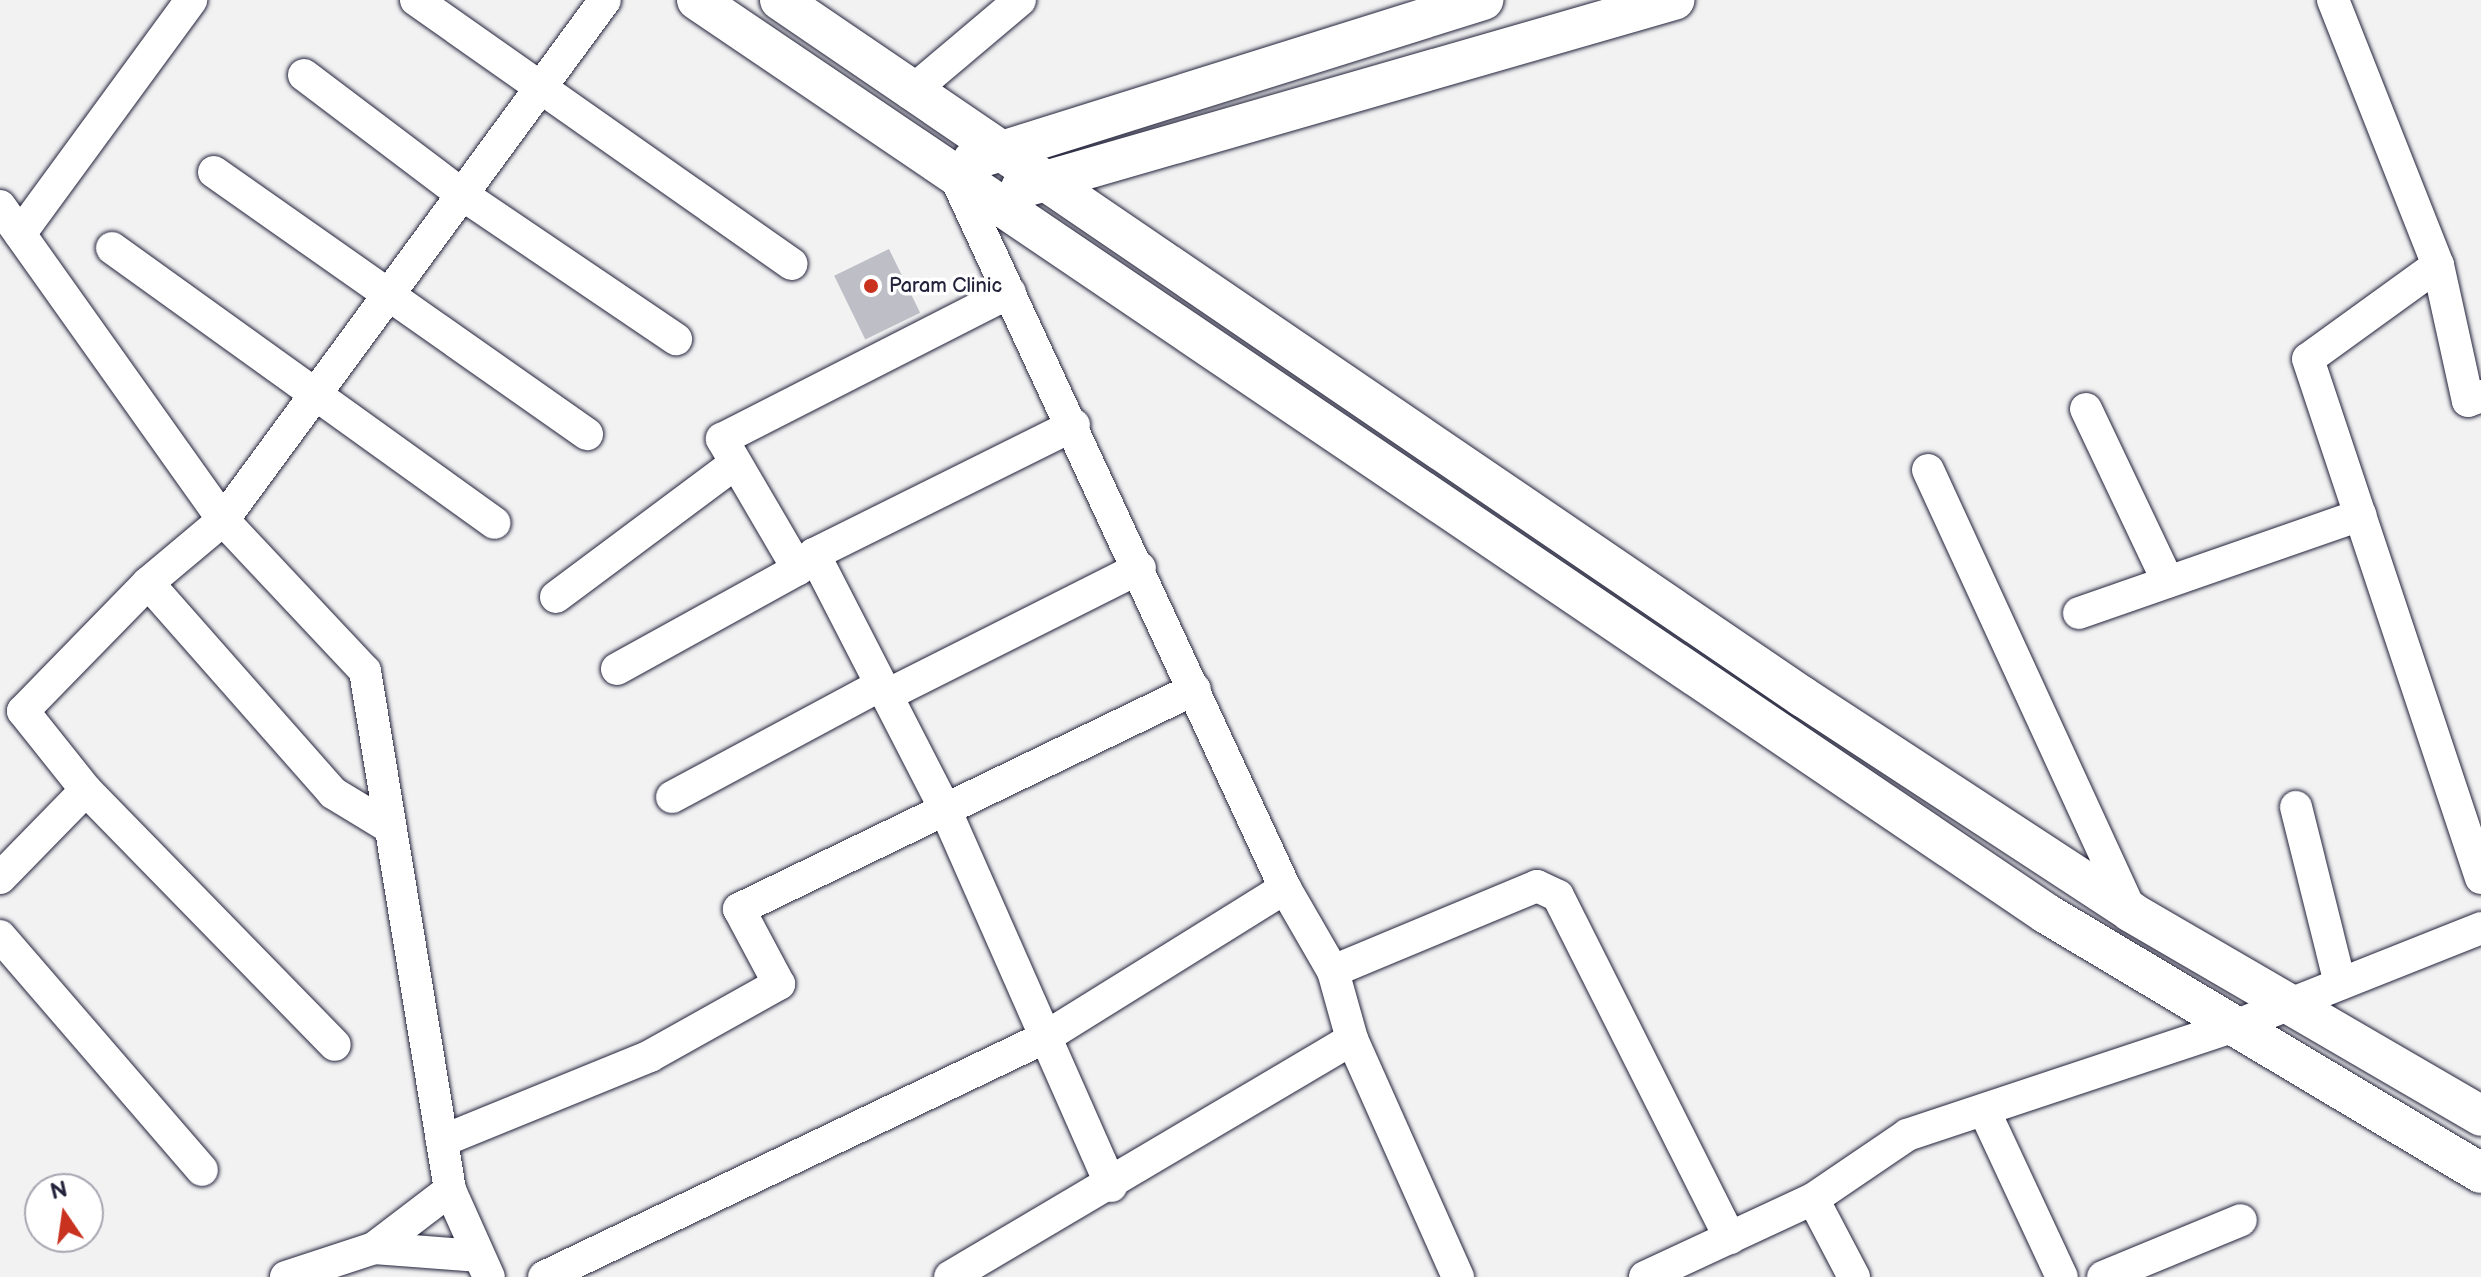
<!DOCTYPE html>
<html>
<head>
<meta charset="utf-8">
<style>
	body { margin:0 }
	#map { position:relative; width:2481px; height:1277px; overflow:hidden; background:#f2f2f3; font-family:"Balsamiq Sans",sans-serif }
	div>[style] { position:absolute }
	.building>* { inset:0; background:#bebec6; transform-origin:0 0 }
	.roads { filter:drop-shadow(0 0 2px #22223b) drop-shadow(0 0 2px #22223b) }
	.minor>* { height:32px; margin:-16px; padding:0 16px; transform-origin:16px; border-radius:16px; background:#fff }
	.tertiary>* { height:40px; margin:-20px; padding:0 20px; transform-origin:20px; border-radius:20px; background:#fff }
	.dots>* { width:22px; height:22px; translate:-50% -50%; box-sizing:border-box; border:4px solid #fff; border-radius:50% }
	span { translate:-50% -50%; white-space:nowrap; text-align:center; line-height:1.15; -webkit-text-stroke:7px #fff; paint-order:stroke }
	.poi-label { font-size:20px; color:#22223b }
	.left { translate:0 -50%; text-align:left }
	.north { position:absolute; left:24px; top:1173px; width:80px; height:80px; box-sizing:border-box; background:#fff; border:2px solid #a7a7b1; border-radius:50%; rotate:347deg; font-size:22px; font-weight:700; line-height:32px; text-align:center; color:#22223b }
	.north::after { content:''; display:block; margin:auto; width:28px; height:36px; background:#c8321e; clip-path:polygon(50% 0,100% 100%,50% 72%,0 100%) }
</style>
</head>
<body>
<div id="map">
	<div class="building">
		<div style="left:889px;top:249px;width:71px;height:61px;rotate:64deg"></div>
	</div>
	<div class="roads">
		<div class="minor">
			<div style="left:416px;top:0;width:459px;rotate:35.1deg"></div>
			<div style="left:2333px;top:0;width:285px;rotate:68.4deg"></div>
			<div style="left:2438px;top:265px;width:160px;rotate:144.1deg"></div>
			<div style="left:2308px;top:359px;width:547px;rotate:71.57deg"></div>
			<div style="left:304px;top:75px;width:196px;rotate:37.1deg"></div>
			<div style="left:460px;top:193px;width:261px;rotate:34.1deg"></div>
			<div style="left:910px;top:93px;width:144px;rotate:-40.2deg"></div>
			<div style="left:214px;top:172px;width:456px;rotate:35.1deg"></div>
			<div style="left:953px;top:172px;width:789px;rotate:65.12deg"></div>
			<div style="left:1285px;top:888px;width:96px;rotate:60deg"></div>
			<div style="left:1333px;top:971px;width:71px;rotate:74.4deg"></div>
			<div style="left:1352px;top:1039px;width:261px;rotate:66deg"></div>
			<div style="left:0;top:206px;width:385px;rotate:54.6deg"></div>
			<div style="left:223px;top:520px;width:98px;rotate:140deg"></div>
			<div style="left:148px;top:583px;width:179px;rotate:134.3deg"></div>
			<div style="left:23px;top:711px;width:101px;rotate:51.4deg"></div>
			<div style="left:86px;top:790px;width:123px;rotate:134.3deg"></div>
			<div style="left:20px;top:234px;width:290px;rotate:-53.8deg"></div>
			<div style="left:112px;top:248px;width:471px;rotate:35.7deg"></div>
			<div style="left:2438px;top:265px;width:139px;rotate:77.6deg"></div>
			<div style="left:2468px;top:401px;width:14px;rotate:-21deg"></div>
			<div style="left:2086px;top:409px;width:191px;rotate:64.6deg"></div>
			<div style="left:1074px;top:425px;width:290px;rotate:153.6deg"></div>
			<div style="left:814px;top:554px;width:287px;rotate:62.8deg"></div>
			<div style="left:945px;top:809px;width:412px;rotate:66.2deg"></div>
			<div style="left:1928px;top:470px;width:486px;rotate:65.3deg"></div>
			<div style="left:814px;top:554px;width:22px;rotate:137deg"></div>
			<div style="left:798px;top:569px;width:151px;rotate:-120.3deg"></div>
			<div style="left:722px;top:439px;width:323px;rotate:-27deg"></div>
			<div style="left:148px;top:583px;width:280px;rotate:48.6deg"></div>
			<div style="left:333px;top:793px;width:66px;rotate:31.3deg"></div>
			<div style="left:556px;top:597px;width:224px;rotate:-36.7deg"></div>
			<div style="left:2079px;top:613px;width:298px;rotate:-19.2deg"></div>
			<div style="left:617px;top:669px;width:207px;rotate:-28.9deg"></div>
			<div style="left:887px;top:695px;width:283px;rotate:-26.7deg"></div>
			<div style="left:86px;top:790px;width:356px;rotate:45.7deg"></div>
			<div style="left:672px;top:797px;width:237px;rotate:-28.2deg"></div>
			<div style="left:2296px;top:807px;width:182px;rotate:76deg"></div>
			<div style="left:0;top:936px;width:309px;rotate:49.2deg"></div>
			<div style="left:1333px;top:971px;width:221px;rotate:-22.6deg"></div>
			<div style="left:1537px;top:886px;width:23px;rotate:25deg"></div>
			<div style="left:1558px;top:896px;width:383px;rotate:63.3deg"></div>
			<div style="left:1984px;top:1110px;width:184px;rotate:65deg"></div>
			<div style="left:442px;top:1141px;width:225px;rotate:-22.2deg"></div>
			<div style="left:650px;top:1056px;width:148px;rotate:-29.2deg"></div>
			<div style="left:779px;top:984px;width:85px;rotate:-118.1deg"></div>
			<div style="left:739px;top:909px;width:506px;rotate:-25.76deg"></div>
			<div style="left:450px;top:1190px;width:95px;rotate:65.9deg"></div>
			<div style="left:374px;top:1248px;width:96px;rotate:-37.3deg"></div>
			<div style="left:450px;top:1190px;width:526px;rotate:-99.3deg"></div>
			<div style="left:365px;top:671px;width:207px;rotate:-133.2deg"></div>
			<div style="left:223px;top:520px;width:645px;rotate:-53.7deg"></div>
			<div style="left:286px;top:1277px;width:93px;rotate:-18.2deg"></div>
			<div style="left:374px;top:1248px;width:103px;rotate:4.4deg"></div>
			<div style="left:544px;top:1277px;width:554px;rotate:-25.55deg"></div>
			<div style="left:1044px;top:1038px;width:284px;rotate:-31.9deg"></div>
			<div style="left:950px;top:1277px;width:467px;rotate:-30.6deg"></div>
			<div style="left:1645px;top:1277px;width:185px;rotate:-24.9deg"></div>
			<div style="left:1854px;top:1277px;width:88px;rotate:-117.7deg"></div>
			<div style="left:1813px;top:1199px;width:114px;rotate:-34.2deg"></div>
			<div style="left:1907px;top:1135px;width:346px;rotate:-18.4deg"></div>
			<div style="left:2235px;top:1026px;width:265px;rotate:-21.7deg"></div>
			<div style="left:2103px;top:1277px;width:149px;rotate:-22.4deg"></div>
		</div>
		<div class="tertiary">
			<div style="left:697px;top:0;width:1630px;rotate:34.1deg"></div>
			<div style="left:2047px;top:914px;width:505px;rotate:30.83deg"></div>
			<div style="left:780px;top:0;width:1238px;rotate:34.27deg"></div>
			<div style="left:1803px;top:697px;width:392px;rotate:33.2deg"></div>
			<div style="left:2131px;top:912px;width:405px;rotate:30.2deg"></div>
			<div style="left:973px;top:160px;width:535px;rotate:-17.42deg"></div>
			<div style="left:1021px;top:188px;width:680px;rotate:-16.06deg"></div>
		</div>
	</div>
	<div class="dots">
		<div style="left:871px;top:286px;background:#c8321e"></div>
	</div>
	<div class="poi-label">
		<span class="left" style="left:889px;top:286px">Param Clinic</span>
	</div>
	<div class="north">N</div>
</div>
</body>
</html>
